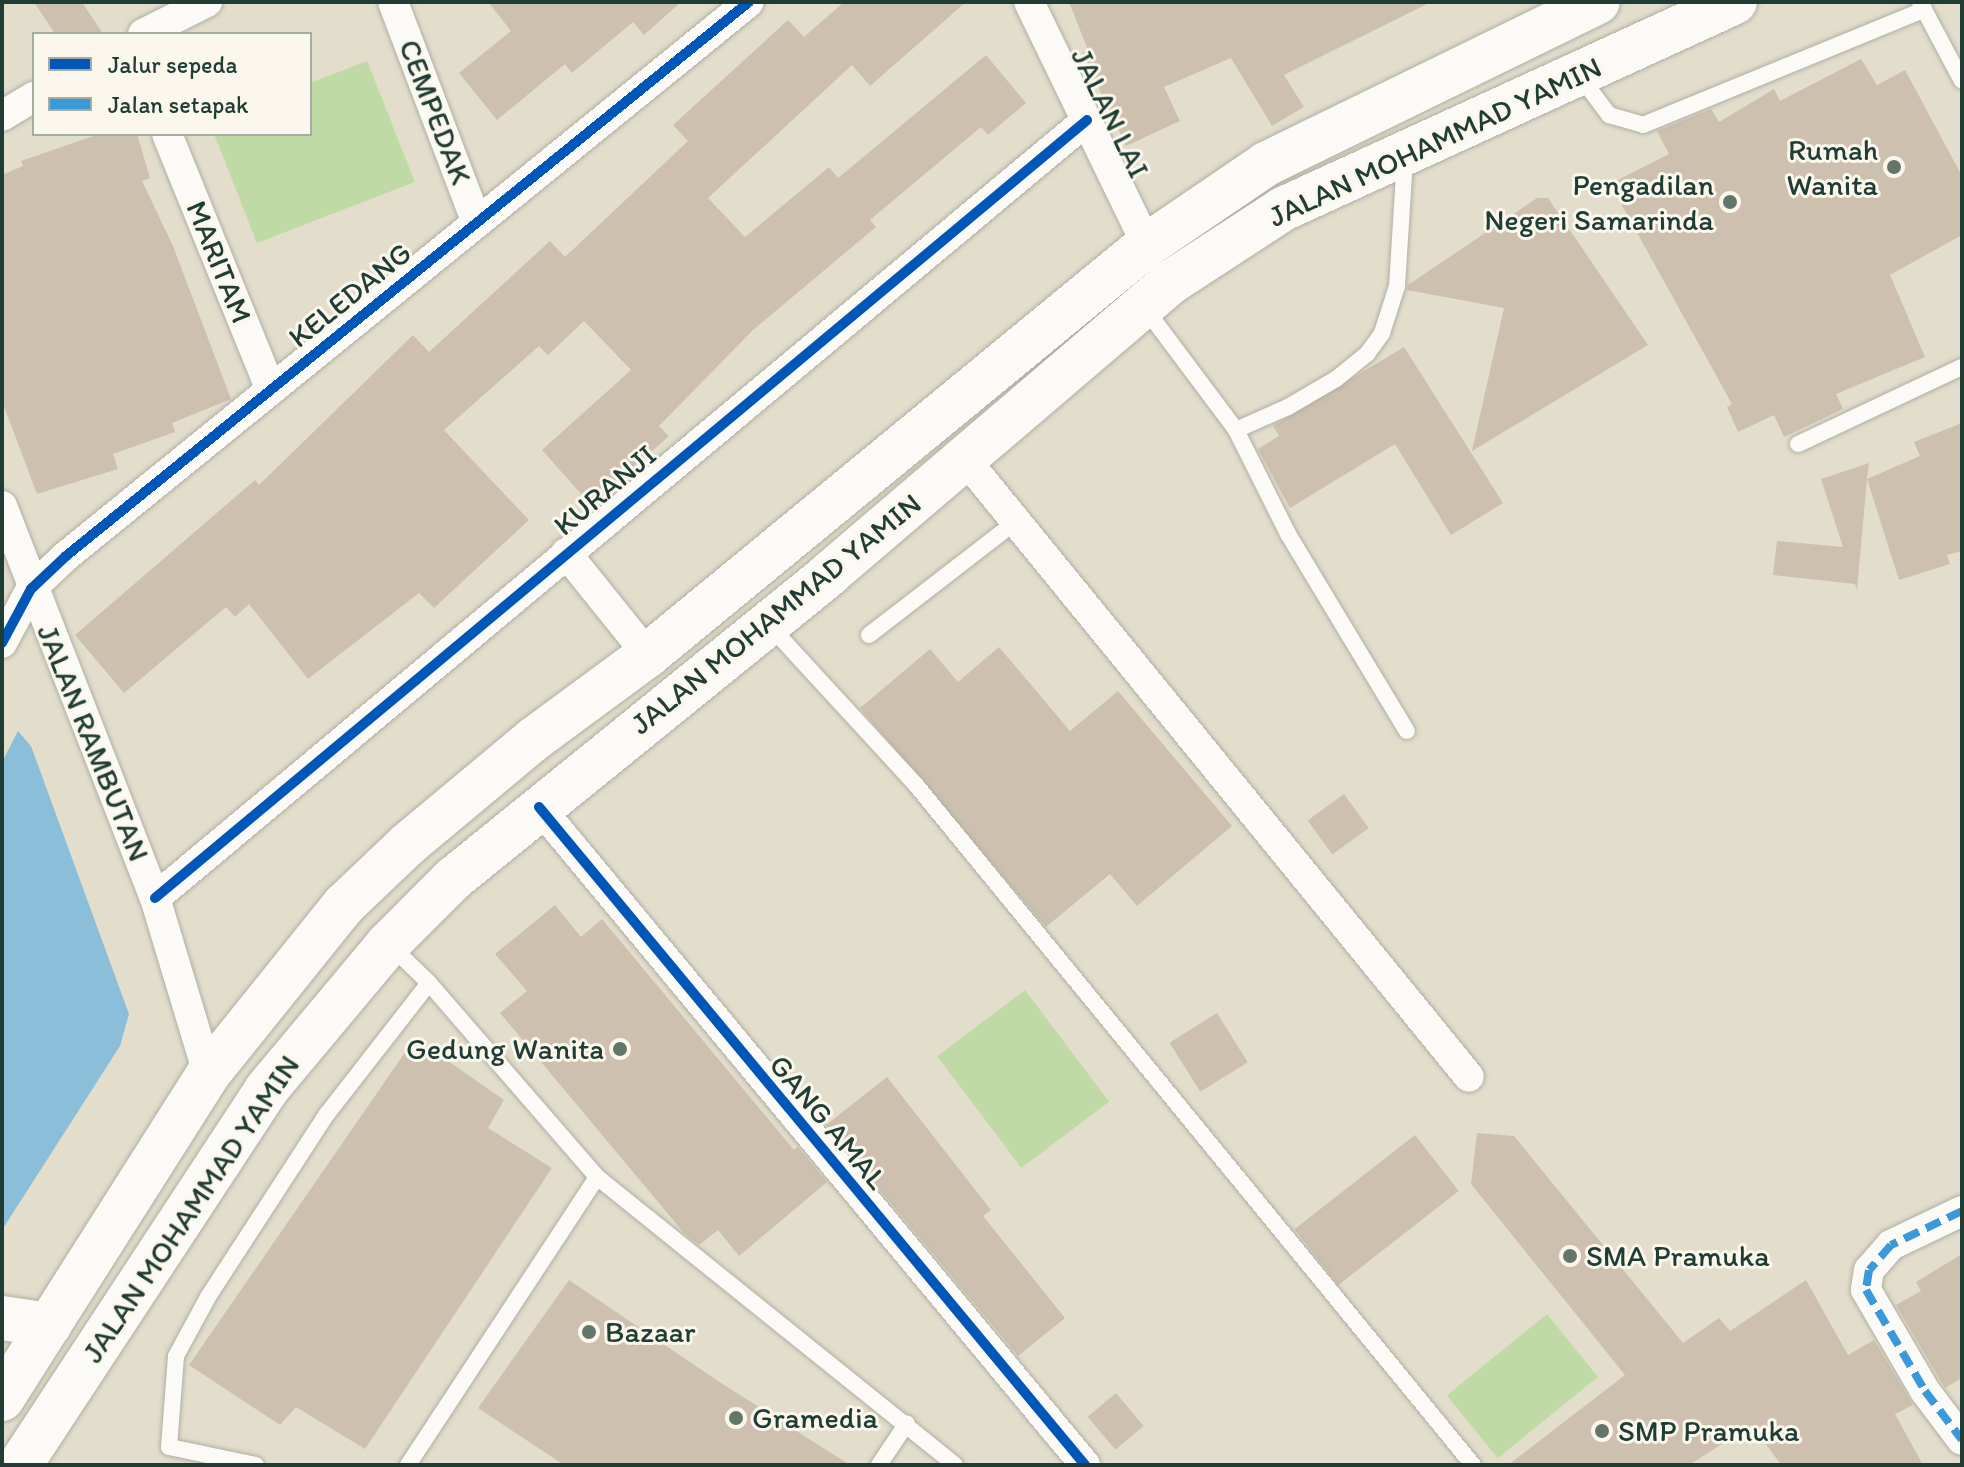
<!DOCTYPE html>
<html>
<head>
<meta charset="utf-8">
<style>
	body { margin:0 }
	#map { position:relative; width:1964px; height:1467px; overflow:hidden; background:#e3decc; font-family:Itim,sans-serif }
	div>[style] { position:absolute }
	.green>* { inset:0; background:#c0daa5; transform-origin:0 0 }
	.water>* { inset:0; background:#8bbed9 }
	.building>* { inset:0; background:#cdc0ae; transform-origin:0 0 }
	.roads { filter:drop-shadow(0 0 2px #b0afa3) drop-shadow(0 0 2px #b0afa3) }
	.lane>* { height:16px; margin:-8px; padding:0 8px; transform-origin:8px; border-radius:8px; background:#fbfaf7 }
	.street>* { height:30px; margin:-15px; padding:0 15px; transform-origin:15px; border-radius:15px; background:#fbfaf7 }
	.primary>* { height:44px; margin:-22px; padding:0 22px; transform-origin:22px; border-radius:22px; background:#fbfaf7 }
	.quiet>* { height:8px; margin-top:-4px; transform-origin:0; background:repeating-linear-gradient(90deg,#3a99d8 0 16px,transparent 0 24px) }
	.cycleway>* { height:10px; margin:-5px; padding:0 5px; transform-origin:5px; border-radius:5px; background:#0057b8 }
	.dots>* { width:22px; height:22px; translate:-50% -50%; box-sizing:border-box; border:4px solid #fbf7ec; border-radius:50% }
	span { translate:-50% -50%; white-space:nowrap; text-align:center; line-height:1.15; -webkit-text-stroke:6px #fbf7ec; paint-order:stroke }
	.street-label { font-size:30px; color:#1f3d34 }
	.poi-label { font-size:30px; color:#1f3d34 }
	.right { translate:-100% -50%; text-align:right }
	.left { translate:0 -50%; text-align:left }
	.frame { position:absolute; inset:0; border:4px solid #1f3d34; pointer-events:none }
	.legend { position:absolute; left:32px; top:32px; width:280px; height:104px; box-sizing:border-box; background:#fbf7ec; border:2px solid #a3ada2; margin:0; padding:10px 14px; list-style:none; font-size:24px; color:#1f3d34 }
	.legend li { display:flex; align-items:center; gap:16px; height:40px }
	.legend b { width:40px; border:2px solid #a3ada2 }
</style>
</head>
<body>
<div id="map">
	<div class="green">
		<div style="clip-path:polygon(367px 61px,415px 182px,257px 243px,214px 134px,310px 134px,310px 83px)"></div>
		<div style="left:1025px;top:990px;width:140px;height:110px;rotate:53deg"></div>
		<div style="left:1547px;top:1314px;width:81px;height:129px;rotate:51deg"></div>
	</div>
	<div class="water">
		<div style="clip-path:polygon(18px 731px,31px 746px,129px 1014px,120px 1046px,2px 1230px,2px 762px)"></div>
	</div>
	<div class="building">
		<div style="clip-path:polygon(34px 2px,82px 2px,103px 34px,55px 34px)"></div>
		<div style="clip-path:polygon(488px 2px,681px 2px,644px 35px,633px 22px,572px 73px,565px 64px,497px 120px,459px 73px,511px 31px)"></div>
		<div style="clip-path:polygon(844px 2px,966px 2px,870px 86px,852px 65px,708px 198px,745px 237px,829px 167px,838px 178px,986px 55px,1026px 103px,988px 135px,981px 127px,870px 220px,876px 227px,753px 330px,659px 426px,669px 436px,591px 505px,542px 450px,631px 370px,584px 321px,548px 355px,539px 346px,444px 430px,529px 520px,434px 608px,419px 593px,308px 679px,249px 604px,235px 617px,226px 607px,124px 693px,75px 635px,255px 480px,259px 485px,413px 335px,429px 352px,550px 241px,565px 257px,688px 141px,673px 125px,788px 20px,804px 37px)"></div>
		<div style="clip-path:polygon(1069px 2px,1431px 2px,1284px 75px,1304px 107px,1272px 126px,1231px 58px,1164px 87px,1180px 121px,1126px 146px,1082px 53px,1088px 50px)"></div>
		<div style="clip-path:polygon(1861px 59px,1877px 85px,1905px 70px,1962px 176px,1962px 235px,1890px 275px,1925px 357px,1836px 394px,1843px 409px,1784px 437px,1774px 415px,1738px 432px,1727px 407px,1732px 404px,1610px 184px,1669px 154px,1657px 131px,1711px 109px,1719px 122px,1774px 89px,1780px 101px)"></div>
		<div style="clip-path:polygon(99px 134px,137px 134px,150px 178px,142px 181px,173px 246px,231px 399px,172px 423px,175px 432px,113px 454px,118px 469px,37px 494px,2px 401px,2px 175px,23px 166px,21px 161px)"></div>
		<div style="clip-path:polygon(1537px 198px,1548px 198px,1648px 345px,1472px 451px,1504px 308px,1407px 290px,1408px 285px)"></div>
		<div style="clip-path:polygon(1404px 347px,1503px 503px,1451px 535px,1395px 444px,1290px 508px,1258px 449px,1279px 436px,1273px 426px)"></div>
		<div style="clip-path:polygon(1962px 423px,1962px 551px,1947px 555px,1950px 564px,1899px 580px,1867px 479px,1857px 590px,1855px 584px,1773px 575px,1777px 541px,1843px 547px,1821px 479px,1869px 463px,1867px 479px,1920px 456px,1914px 442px)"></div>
		<div style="clip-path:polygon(999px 647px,1070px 731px,1118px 691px,1232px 826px,1137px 906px,1110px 874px,1046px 927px,860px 708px,930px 649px,958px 682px)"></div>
		<div style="left:1344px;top:794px;width:42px;height:45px;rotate:54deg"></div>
		<div style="clip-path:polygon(555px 905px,581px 937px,602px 919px,794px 1150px,798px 1147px,827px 1182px,739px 1256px,718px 1230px,699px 1245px,684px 1233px,500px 1013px,527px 991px,495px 954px)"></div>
		<div style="left:1217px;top:1013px;width:58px;height:56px;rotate:58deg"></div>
		<div style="clip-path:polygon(415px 1038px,504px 1100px,488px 1128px,552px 1168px,365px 1449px,296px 1407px,280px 1425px,189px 1365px)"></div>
		<div style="clip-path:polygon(887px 1077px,991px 1210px,983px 1216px,1065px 1318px,1018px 1356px,826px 1125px)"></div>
		<div style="clip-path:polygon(1477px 1133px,1514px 1136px,1683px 1343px,1719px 1318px,1730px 1331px,1806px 1280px,1848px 1355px,1874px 1340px,1913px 1405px,1895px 1414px,1923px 1465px,1781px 1465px,1752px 1425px,1689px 1465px,1508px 1465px,1625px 1375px,1471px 1184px)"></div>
		<div style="left:1415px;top:1135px;width:71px;height:153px;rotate:52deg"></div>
		<div style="clip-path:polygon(1962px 1254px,1962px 1378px,1945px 1388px,1896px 1305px,1921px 1291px,1916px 1282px)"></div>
		<div style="clip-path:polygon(569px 1280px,721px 1383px,850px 1465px,564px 1465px,478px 1408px)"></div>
		<div style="left:1116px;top:1393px;width:43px;height:37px;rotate:50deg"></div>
	</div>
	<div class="roads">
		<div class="lane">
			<div style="left:1920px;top:2px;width:89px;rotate:62deg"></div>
			<div style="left:1579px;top:75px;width:50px;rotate:53.1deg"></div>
			<div style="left:1609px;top:115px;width:35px;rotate:16deg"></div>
			<div style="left:1643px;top:125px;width:304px;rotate:-22.3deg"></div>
			<div style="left:1144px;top:307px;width:154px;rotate:53.2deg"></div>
			<div style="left:1236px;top:430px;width:57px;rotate:-23.9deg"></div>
			<div style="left:1288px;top:407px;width:56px;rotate:-30.3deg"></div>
			<div style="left:1336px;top:379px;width:40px;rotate:-39deg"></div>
			<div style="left:1367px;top:354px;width:26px;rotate:-54deg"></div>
			<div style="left:1382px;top:333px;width:49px;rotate:-72.3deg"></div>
			<div style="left:1397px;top:286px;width:128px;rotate:-86.4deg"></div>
			<div style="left:1236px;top:430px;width:116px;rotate:63.4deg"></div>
			<div style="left:1288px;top:534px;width:230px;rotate:58.9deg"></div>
			<div style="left:1798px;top:444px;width:181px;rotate:-25.2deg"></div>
			<div style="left:768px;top:624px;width:219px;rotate:47.4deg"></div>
			<div style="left:916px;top:785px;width:879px;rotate:50.68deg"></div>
			<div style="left:869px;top:635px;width:185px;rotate:-37.7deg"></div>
			<div style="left:429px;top:983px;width:257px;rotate:49.1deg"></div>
			<div style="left:597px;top:1177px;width:459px;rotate:38.8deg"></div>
			<div style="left:256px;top:1465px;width:89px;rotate:-168.3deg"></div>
			<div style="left:169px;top:1447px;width:91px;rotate:-85.6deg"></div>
			<div style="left:176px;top:1356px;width:67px;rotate:-61.5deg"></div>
			<div style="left:208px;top:1297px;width:218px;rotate:-57deg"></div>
			<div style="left:327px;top:1114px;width:166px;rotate:-52.1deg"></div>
			<div style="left:429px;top:983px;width:54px;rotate:-135.7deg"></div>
			<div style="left:408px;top:1465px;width:344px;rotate:-56.7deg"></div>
			<div style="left:879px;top:1465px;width:50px;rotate:-56.3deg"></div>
		</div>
		<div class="street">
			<div style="left:393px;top:2px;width:236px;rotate:69.2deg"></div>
			<div style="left:1029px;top:2px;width:270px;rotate:64.1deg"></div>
			<div style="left:143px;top:34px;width:72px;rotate:-26.6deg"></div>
			<div style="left:2px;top:116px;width:37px;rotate:-31deg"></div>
			<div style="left:167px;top:134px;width:276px;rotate:67.9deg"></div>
			<div style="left:965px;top:459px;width:797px;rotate:50.8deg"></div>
			<div style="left:2px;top:506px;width:421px;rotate:68.7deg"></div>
			<div style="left:155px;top:898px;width:184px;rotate:73.2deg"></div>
			<div style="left:566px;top:553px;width:131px;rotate:51.2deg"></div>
			<div style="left:2px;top:643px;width:61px;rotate:-61.8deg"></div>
			<div style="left:31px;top:589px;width:48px;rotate:-43.3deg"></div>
			<div style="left:66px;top:556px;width:879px;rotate:-39.05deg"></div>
			<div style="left:539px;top:807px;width:855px;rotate:50.31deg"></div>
			<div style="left:155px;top:898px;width:1214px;rotate:-39.85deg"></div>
			<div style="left:1962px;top:1211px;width:79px;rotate:154.4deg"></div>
			<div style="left:1891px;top:1245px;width:33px;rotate:131deg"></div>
			<div style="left:1869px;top:1270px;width:20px;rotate:99deg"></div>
			<div style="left:1866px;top:1290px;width:117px;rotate:59.7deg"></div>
			<div style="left:1925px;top:1391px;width:61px;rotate:52.9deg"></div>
		</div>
		<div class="primary">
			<div style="left:2px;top:1318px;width:48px;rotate:8.5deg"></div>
			<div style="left:2px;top:1399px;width:385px;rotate:-57.6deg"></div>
			<div style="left:208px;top:1074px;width:217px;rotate:-51.2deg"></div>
			<div style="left:344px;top:905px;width:88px;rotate:-43.6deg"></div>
			<div style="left:408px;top:844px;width:164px;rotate:-39.8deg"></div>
			<div style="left:534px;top:739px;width:142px;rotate:-36.4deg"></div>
			<div style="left:648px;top:655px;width:646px;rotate:-39.41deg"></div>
			<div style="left:1147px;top:245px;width:144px;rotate:-34.2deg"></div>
			<div style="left:1266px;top:164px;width:369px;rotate:-26deg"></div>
			<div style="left:20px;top:1465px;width:448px;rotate:-56.7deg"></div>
			<div style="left:266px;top:1090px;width:190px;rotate:-50.1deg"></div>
			<div style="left:388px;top:944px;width:92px;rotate:-45deg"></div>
			<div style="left:453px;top:879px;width:484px;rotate:-39deg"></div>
			<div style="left:829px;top:574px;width:450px;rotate:-40.5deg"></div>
			<div style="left:1171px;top:282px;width:134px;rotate:-33.1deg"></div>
			<div style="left:1283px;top:209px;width:497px;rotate:-24.6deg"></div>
		</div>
	</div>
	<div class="quiet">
		<div style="left:1962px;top:1211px;width:79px;rotate:154.4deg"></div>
		<div style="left:1891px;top:1245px;width:33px;rotate:131deg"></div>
		<div style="left:1869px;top:1270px;width:20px;rotate:99deg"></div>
		<div style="left:1866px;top:1290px;width:117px;rotate:59.7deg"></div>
		<div style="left:1925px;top:1391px;width:61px;rotate:52.9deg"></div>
	</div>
	<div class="cycleway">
		<div style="left:2px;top:643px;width:61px;rotate:-61.8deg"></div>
		<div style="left:31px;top:589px;width:48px;rotate:-43.3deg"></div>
		<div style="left:66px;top:556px;width:879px;rotate:-39.05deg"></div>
		<div style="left:539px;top:807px;width:855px;rotate:50.31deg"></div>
		<div style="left:155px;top:898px;width:1214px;rotate:-39.85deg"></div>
	</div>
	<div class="dots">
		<div style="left:1894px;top:167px;background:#647569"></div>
		<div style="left:1730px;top:202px;background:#647569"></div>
		<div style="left:620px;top:1049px;background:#647569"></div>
		<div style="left:1570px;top:1256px;background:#647569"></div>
		<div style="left:589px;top:1332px;background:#647569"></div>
		<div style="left:736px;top:1418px;background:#647569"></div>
		<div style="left:1602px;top:1431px;background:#647569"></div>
	</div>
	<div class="street-label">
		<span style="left:435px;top:112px;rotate:69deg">CEMPEDAK</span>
		<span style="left:1110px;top:113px;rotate:64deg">JALAN LAI</span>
		<span style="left:1435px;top:142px;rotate:-25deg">JALAN MOHAMMAD YAMIN</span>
		<span style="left:219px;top:262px;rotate:68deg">MARITAM</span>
		<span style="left:350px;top:295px;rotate:-39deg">KELEDANG</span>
		<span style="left:605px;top:490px;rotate:-40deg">KURANJI</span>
		<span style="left:776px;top:614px;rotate:-39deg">JALAN MOHAMMAD YAMIN</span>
		<span style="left:93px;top:743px;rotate:68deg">JALAN RAMBUTAN</span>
		<span style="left:828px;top:1122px;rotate:50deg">GANG AMAL</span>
		<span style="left:191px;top:1209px;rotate:-56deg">JALAN MOHAMMAD YAMIN</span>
	</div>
	<div class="poi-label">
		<span class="right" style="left:1878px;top:167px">Rumah<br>Wanita</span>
		<span class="right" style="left:1714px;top:202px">Pengadilan<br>Negeri Samarinda</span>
		<span class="right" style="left:604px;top:1049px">Gedung Wanita</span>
		<span class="left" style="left:1586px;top:1256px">SMA Pramuka</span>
		<span class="left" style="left:605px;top:1332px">Bazaar</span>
		<span class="left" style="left:752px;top:1418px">Gramedia</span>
		<span class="left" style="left:1618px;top:1431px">SMP Pramuka</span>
	</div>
	<div class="frame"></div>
	<ul class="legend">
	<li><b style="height:10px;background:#0057b8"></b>Jalur sepeda</li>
	<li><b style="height:10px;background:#3a99d8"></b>Jalan setapak</li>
	</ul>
</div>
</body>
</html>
